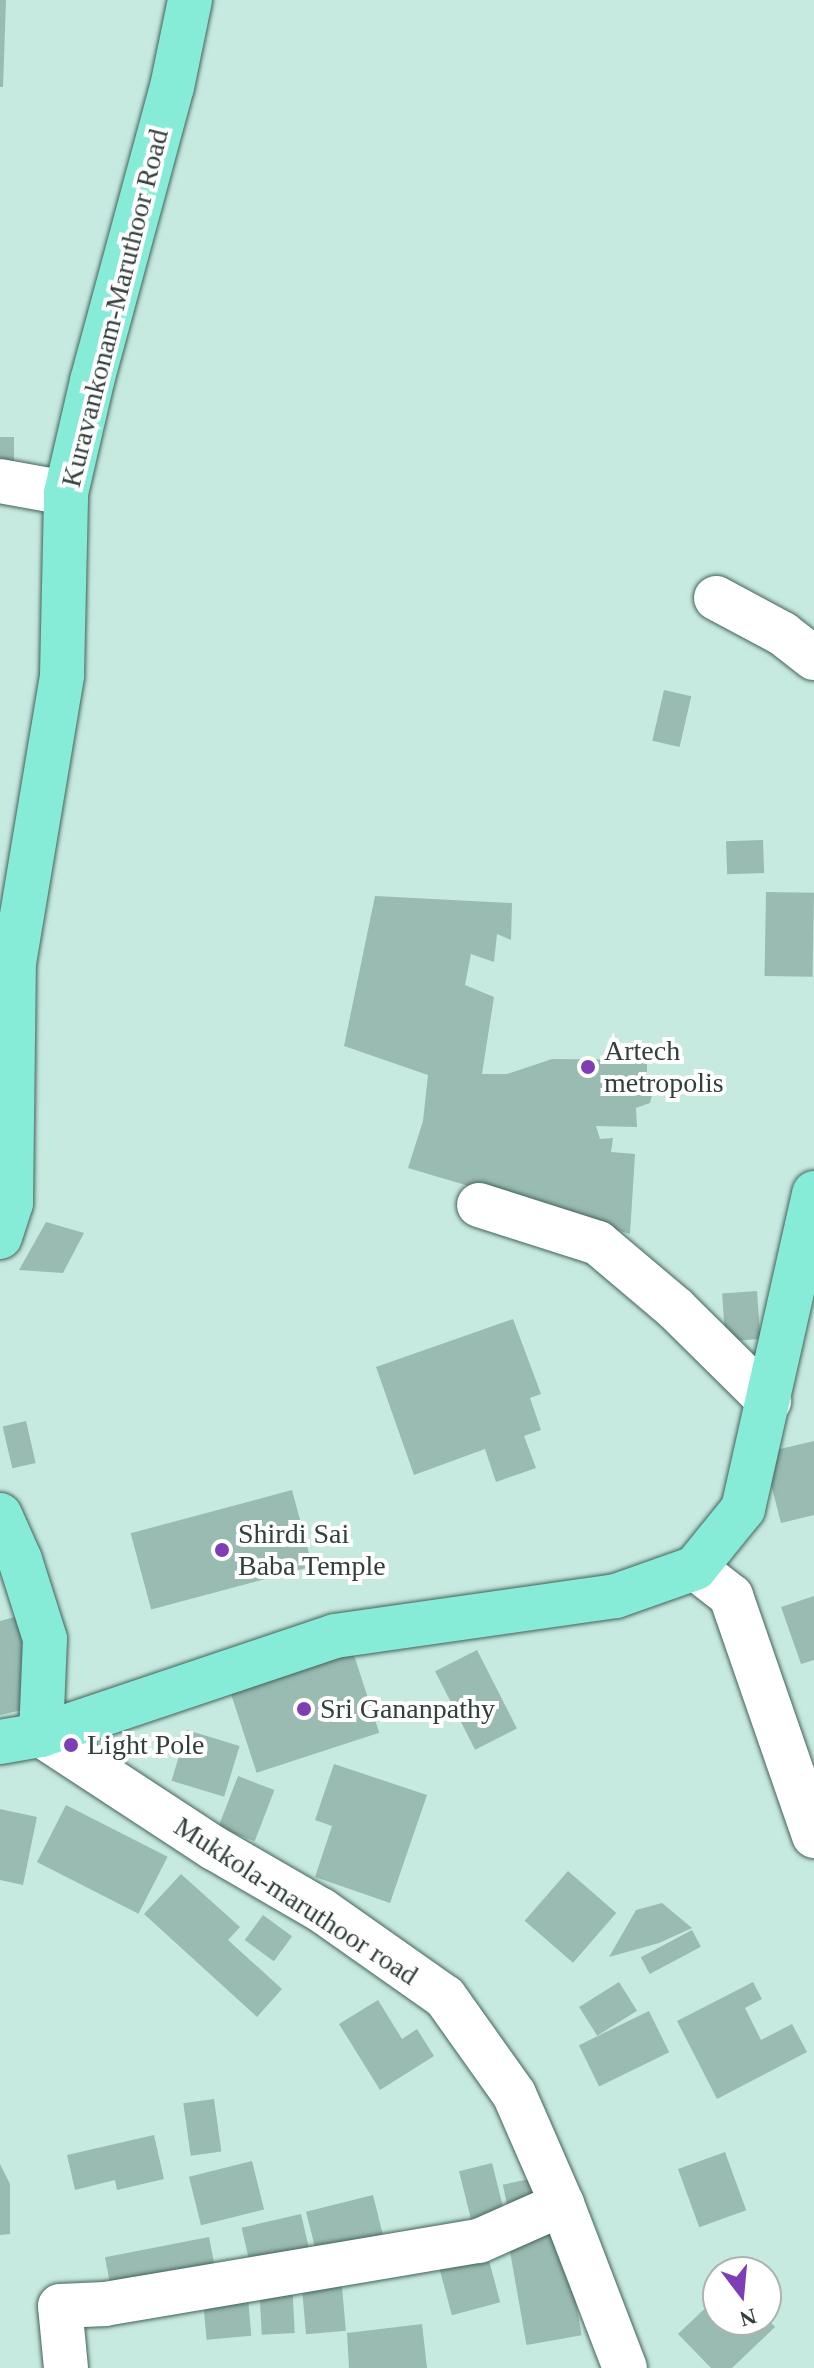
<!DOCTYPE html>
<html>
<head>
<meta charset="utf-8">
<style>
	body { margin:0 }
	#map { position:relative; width:814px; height:2368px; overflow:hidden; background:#c7eae0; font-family:"Times New Roman",serif }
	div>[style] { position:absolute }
	.building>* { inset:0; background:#99bbb1; transform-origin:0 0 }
	.roads { filter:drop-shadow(0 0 2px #44635a) drop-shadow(0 0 2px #44635a) }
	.minor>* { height:44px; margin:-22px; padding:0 22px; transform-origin:22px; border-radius:22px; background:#fff }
	.major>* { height:44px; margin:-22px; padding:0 22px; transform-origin:22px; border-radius:22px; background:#86ebd7 }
	.dots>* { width:22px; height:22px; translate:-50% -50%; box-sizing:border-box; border:4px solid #fff; border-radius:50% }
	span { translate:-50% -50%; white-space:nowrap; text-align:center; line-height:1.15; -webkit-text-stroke:8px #fff; paint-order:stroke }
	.street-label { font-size:28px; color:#32403c }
	.poi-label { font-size:28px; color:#32403c }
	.left { translate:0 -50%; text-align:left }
	.north { position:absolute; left:702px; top:2256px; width:80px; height:80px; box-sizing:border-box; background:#fff; border:2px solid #adb3b1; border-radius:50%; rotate:164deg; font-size:22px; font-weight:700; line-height:32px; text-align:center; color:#32403c }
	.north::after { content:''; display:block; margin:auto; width:28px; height:36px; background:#7f3fb4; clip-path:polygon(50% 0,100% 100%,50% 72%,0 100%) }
</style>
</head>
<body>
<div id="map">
	<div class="building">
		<div style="clip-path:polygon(0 0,6px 0,3px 87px,0 87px)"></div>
		<div style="left:0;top:437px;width:14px;height:28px"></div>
		<div style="left:664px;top:690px;width:28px;height:52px;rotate:13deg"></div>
		<div style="left:763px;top:840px;width:33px;height:37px;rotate:88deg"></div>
		<div style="left:766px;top:892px;width:48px;height:84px;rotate:1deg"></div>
		<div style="clip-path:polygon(375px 896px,512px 903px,511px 940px,497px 934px,494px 962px,471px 954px,465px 985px,494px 997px,482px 1074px,507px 1074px,552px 1059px,647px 1060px,647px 1075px,655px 1084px,650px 1103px,636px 1108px,637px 1127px,596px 1126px,600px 1139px,613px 1138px,611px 1152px,635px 1154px,630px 1234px,408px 1168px,423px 1121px,428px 1075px,344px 1046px)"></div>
		<div style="clip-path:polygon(46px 1222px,84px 1233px,63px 1273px,19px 1270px)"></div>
		<div style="left:757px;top:1291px;width:48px;height:35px;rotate:86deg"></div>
		<div style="clip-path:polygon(513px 1319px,541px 1394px,530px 1398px,541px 1430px,524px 1436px,536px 1468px,496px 1482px,485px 1449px,414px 1475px,376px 1367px)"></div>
		<div style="left:26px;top:1421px;width:43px;height:24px;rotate:77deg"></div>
		<div style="clip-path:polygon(814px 1441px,814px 1515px,781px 1523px,763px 1453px)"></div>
		<div style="left:292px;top:1490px;width:79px;height:167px;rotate:75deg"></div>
		<div style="clip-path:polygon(814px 1596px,814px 1660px,801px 1664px,781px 1607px)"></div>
		<div style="clip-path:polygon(18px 1616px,40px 1706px,0 1715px,0 1621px)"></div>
		<div style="left:477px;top:1650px;width:88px;height:47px;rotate:63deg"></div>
		<div style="left:353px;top:1652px;width:85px;height:129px;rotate:72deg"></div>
		<div style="left:187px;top:1730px;width:55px;height:53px;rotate:17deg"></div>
		<div style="clip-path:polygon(334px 1764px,427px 1795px,390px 1903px,315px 1877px,332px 1826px,315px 1820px)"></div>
		<div style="left:238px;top:1776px;width:39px;height:55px;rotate:21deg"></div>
		<div style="left:66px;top:1805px;width:114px;height:64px;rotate:27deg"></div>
		<div style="clip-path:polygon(0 1809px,37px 1817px,23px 1885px,0 1880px)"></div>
		<div style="left:568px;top:1871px;width:64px;height:66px;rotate:41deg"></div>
		<div style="clip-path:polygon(181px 1874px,240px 1927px,228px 1940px,282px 1989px,257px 2017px,144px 1914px)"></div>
		<div style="clip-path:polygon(662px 1903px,692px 1928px,659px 1943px,609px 1957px,636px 1910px)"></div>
		<div style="left:263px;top:1915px;width:36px;height:31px;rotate:36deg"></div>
		<div style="left:692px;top:1930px;width:19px;height:58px;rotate:62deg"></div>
		<div style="left:619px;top:1982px;width:34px;height:47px;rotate:58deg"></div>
		<div style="clip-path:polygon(753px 1982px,762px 1999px,745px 2008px,761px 2040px,792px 2024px,807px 2052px,717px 2099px,677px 2021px)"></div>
		<div style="clip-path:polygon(378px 2000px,402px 2039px,417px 2029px,434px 2056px,380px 2090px,339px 2024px)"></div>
		<div style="left:649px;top:2011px;width:46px;height:78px;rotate:64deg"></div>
		<div style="left:214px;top:2099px;width:53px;height:31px;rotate:82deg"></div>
		<div style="clip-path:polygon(154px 2135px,164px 2179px,117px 2190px,115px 2180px,75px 2190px,67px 2155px)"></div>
		<div style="left:725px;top:2152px;width:62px;height:50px;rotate:70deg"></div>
		<div style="left:252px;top:2161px;width:50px;height:65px;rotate:76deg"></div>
		<div style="left:492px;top:2163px;width:49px;height:34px;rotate:76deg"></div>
		<div style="clip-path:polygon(0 2164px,10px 2184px,10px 2234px,0 2235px)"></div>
		<div style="left:539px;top:2177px;width:29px;height:37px;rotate:78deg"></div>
		<div style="left:373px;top:2195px;width:45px;height:69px;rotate:76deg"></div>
		<div style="left:301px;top:2214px;width:44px;height:61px;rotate:77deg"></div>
		<div style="left:562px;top:2224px;width:113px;height:56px;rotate:80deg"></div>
		<div style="left:209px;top:2237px;width:44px;height:106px;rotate:79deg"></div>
		<div style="left:487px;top:2253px;width:51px;height:50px;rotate:75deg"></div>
		<div style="left:341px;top:2275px;width:56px;height:40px;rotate:85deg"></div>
		<div style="left:292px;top:2281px;width:52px;height:33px;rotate:87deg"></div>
		<div style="left:247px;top:2286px;width:50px;height:45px;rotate:85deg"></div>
		<div style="clip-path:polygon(718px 2296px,718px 2320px,766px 2320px,766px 2317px,775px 2327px,732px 2368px,711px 2368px,678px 2334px)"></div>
		<div style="clip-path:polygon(422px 2324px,427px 2368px,349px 2368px,347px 2333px)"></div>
	</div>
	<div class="roads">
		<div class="minor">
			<div style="left:0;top:481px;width:67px;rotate:10.3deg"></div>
			<div style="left:716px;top:598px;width:76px;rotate:28.2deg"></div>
			<div style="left:783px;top:634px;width:39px;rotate:38deg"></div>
			<div style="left:479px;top:1205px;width:125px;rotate:17.7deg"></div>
			<div style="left:598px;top:1243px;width:102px;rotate:40.2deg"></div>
			<div style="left:676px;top:1309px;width:131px;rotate:44.7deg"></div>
			<div style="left:695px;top:1568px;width:46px;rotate:37.9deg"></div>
			<div style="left:731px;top:1596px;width:254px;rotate:70.9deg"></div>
			<div style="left:41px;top:1735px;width:207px;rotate:33.2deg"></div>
			<div style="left:214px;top:1848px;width:124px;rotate:30.1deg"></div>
			<div style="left:321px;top:1910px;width:151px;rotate:35.1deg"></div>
			<div style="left:445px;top:1997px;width:119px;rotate:54.6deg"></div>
			<div style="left:514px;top:2094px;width:120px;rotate:66.4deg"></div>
			<div style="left:562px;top:2204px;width:176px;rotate:69deg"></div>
			<div style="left:66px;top:2368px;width:62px;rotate:-95.5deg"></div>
			<div style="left:60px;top:2306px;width:45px;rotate:-2.5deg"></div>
			<div style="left:105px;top:2304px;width:379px;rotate:-9.6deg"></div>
			<div style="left:479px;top:2241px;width:91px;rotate:-24deg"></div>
		</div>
		<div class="major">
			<div style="left:0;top:1237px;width:36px;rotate:-72deg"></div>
			<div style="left:11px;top:1203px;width:240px;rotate:-89.3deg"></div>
			<div style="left:14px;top:963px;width:292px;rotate:-80.5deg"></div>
			<div style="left:62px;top:675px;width:182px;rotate:-88.7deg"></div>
			<div style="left:66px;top:493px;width:115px;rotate:-76.9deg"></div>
			<div style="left:92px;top:381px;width:305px;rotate:-74.8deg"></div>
			<div style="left:172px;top:87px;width:89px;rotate:-78.3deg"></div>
			<div style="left:0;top:1515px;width:49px;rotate:66deg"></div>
			<div style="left:20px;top:1560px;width:83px;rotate:72.4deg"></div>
			<div style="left:45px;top:1639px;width:96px;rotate:92.4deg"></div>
			<div style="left:0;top:1742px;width:42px;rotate:-9.7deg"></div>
			<div style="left:41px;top:1735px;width:310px;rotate:-18.6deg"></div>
			<div style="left:335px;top:1636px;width:284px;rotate:-8.1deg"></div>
			<div style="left:616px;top:1596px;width:84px;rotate:-19.5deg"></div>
			<div style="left:695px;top:1568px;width:76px;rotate:-50.9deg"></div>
			<div style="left:743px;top:1509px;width:324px;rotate:-77.3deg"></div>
		</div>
	</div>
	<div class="dots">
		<div style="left:588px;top:1067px;background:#7f3fb4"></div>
		<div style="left:222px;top:1550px;background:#7f3fb4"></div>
		<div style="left:304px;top:1709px;background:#7f3fb4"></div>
		<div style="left:71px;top:1745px;background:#7f3fb4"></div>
	</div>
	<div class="street-label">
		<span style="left:115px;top:308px;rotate:-76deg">Kuravankonam-Maruthoor Road</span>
		<span style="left:296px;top:1901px;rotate:33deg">Mukkola-maruthoor road</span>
	</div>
	<div class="poi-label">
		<span class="left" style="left:604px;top:1067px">Artech<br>metropolis</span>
		<span class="left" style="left:238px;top:1550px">Shirdi Sai<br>Baba Temple</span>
		<span class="left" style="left:320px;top:1709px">Sri Gananpathy</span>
		<span class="left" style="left:87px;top:1745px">Light Pole</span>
	</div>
	<div class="north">N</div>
</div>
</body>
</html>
